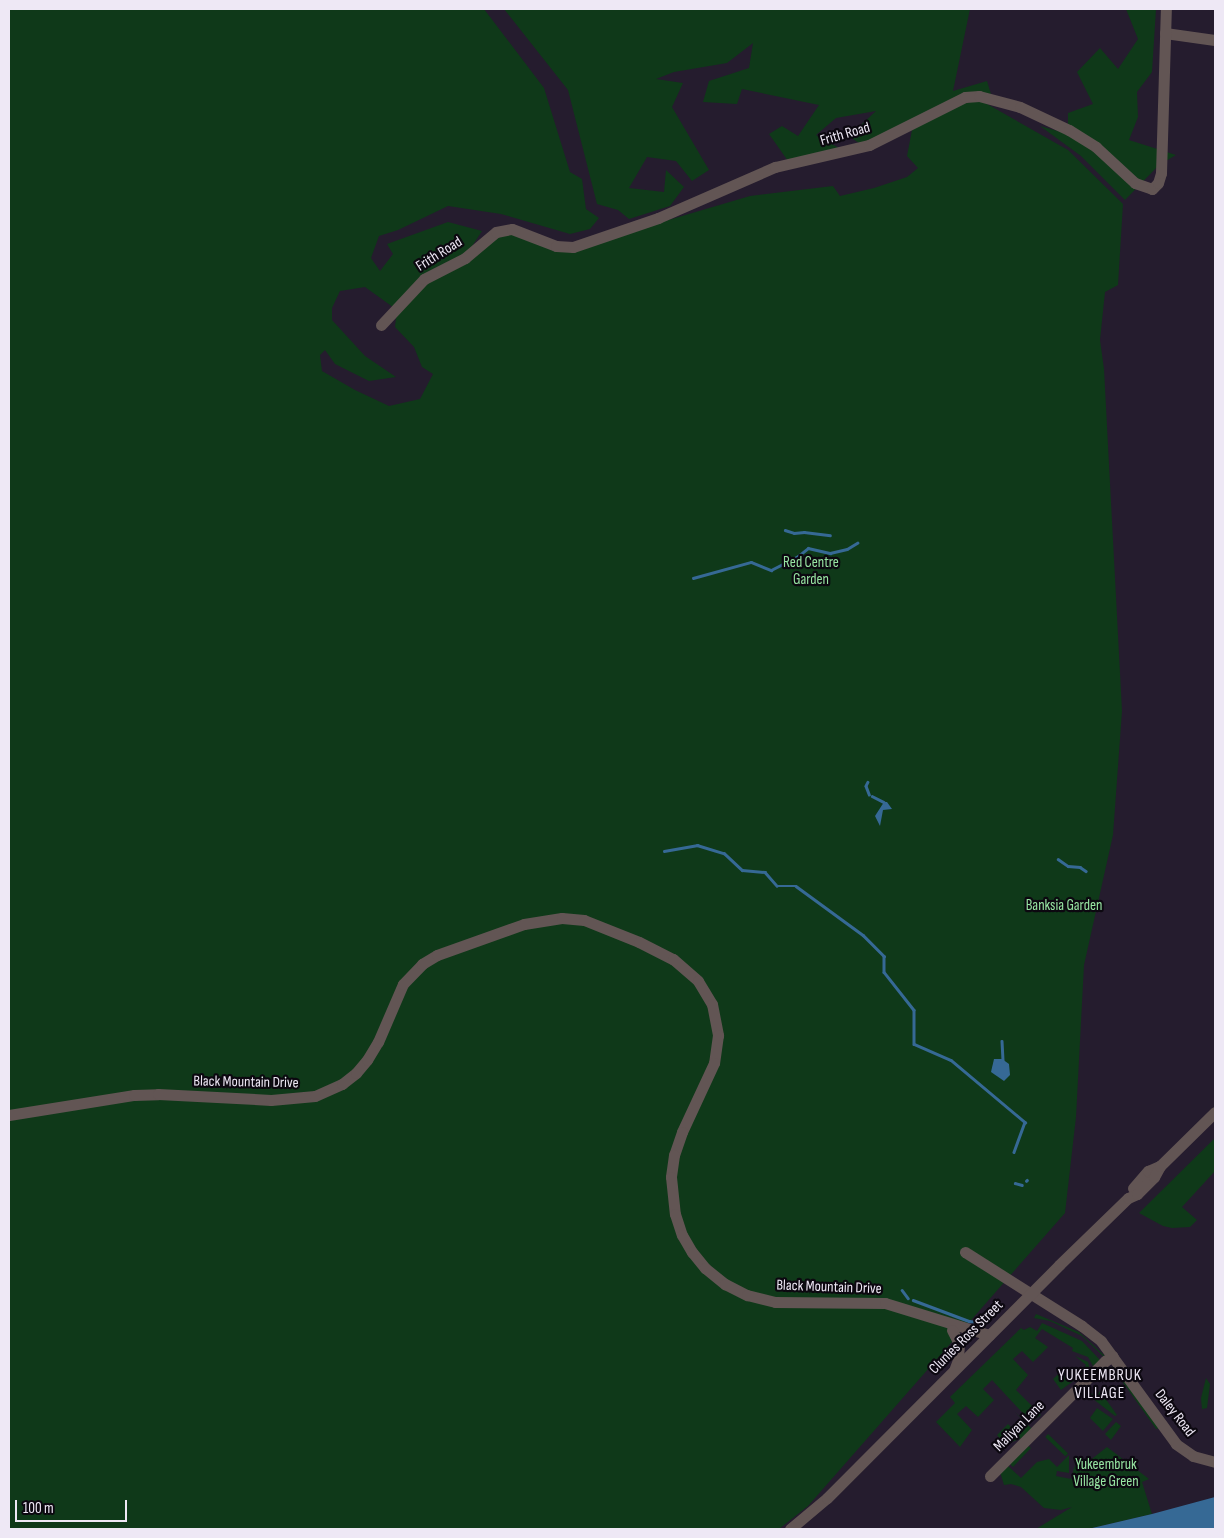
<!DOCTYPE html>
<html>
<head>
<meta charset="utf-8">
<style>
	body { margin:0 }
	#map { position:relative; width:1224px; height:1538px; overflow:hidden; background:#251c2e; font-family:"Sofia Sans Condensed",sans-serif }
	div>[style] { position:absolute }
	.green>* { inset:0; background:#0f3919; transform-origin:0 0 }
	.water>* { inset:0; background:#366995 }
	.stream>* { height:2.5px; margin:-1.25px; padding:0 1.25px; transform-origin:1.25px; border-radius:1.25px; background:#366995 }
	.minor>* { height:11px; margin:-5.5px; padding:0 5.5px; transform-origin:5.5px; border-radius:5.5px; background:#625554 }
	span { translate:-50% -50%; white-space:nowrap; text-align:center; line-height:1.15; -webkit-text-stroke:4.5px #0c0810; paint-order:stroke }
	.street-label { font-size:15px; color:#eee8f5 }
	.park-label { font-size:15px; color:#97e4a2 }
	.neighbourhood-label { font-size:16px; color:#eee8f5; letter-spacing:1px }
	.frame { position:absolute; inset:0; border:10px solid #eee8f5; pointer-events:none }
	.scale { position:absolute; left:15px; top:1500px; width:112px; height:22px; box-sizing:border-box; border:2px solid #eee8f5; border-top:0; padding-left:6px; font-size:15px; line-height:18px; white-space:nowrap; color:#eee8f5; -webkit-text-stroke:4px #0c0810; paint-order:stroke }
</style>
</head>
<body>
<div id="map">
	<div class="green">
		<div style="clip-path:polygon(evenodd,9px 9px,484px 9px,544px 88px,570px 172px,582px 179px,586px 209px,599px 218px,590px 229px,570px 234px,501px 214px,448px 206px,398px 230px,379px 236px,371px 258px,380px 271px,393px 254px,387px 244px,448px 222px,482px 231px,465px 257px,501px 235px,517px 233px,560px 252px,750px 196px,833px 186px,840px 196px,874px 188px,907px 177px,918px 168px,907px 156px,912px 130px,956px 105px,980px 100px,1068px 150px,1123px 204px,1118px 285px,1105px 292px,1100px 340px,1104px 369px,1122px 711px,1113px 835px,1084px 965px,1076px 1117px,1065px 1213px,808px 1506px,779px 1529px,9px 1529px,9px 9px,365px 287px,397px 310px,395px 327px,414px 347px,422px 367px,433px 374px,420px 399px,389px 406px,355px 390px,322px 371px,320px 355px,325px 350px,335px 364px,369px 381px,396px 377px,365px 356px,332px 320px,332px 308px,340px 291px,365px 287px)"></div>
		<div style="clip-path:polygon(504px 9px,970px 9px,953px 91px,987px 81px,991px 94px,967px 93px,863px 146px,849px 136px,876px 111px,836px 118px,816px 135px,839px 148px,788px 161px,769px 134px,782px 126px,798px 136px,819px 105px,742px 89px,737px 104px,703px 102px,709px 81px,749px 68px,753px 43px,727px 63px,674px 72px,656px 79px,683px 83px,672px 107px,709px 170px,692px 181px,676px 161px,647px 157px,629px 188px,664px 192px,666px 170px,684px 187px,670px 206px,629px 219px,618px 210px,597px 204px,568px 90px)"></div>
		<div style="clip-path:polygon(1126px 9px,1156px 9px,1152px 72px,1137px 92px,1138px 117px,1129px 140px,1176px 155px,1159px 165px,1125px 200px,1081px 156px,1040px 126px,1068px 134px,1068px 113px,1093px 104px,1077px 72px,1100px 48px,1118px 69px,1138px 39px)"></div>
		<div style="clip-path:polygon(1215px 1138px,1215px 1171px,1182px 1207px,1197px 1220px,1190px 1227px,1172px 1228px,1163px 1226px,1139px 1213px)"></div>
		<div style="clip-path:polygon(1036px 1314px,1079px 1332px,1105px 1356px,1104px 1357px,1082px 1336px,1050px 1321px,1034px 1318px)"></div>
		<div style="clip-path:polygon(1042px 1323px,1082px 1341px,1100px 1360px,1093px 1366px,1088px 1357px,1072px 1351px,1073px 1348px,1042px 1329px,1035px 1338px,1048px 1347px,1033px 1362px,1022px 1351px,1013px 1359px,1028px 1375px,1016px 1390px,1041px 1415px,1031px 1422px,992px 1380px,983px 1389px,994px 1400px,978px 1417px,966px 1406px,957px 1414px,972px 1430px,960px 1447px,936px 1422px,955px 1403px,950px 1397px,1021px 1328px,1024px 1330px,1030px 1327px,1037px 1331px)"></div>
		<div style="clip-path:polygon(1075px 1356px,1088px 1362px,1090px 1369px,1061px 1390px,1053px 1379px,1066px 1367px,1078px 1374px,1086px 1365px)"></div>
		<div style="clip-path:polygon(1114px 1366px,1159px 1428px,1156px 1429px,1112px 1367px)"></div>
		<div style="clip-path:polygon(1206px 1378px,1210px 1384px,1207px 1408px,1202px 1409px,1201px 1398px)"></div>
		<div style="clip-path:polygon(1100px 1391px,1117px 1415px,1115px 1416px,1088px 1395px,1089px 1393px,1097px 1395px)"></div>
		<div style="clip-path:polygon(1097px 1408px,1113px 1419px,1103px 1431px,1090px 1418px)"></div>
		<div style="clip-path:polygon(1014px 1411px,1032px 1429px,1024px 1437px,1005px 1445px,997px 1435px,1008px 1424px,1017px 1433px,1027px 1425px)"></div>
		<div style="clip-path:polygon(1116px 1422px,1121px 1426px,1111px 1440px,1105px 1434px)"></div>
		<div style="left:1048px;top:1434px;width:28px;height:4px;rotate:44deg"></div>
		<div style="clip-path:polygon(1027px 1445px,1031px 1448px,1013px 1467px,1009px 1463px)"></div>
		<div style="clip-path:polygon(1107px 1447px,1149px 1479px,1142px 1482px,1152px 1514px,1088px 1529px,1036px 1529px,1072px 1507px,1061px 1510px,1044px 1508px,1021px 1487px,1011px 1484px,1004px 1485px,1000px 1472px,1007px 1465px,1021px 1478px,1037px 1462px,1049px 1459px,1057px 1467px,1069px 1455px,1069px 1473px,1057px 1471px,1056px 1476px,1071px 1479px,1074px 1468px,1078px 1461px,1083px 1466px)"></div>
	</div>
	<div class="water">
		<div style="clip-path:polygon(884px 802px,887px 802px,892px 809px,883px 810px,880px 826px,875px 816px)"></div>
		<div style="clip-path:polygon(994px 1059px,1002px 1059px,1009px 1064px,1010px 1075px,1004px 1081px,991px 1072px)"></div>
		<div style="clip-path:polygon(1215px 1497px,1215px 1529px,1088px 1529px,1152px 1514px)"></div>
	</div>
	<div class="stream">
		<div style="left:785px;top:530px;width:9px;rotate:18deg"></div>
		<div style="left:794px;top:533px;width:10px;rotate:-6deg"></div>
		<div style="left:804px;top:532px;width:26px;rotate:7deg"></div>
		<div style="left:693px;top:578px;width:60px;rotate:-15.4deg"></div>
		<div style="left:751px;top:562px;width:22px;rotate:22deg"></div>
		<div style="left:771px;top:570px;width:29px;rotate:-27deg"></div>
		<div style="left:797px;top:557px;width:14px;rotate:-39deg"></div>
		<div style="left:808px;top:548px;width:23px;rotate:13deg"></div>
		<div style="left:830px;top:553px;width:17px;rotate:-13deg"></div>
		<div style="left:847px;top:549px;width:12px;rotate:-31deg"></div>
		<div style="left:868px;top:782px;width:4px;rotate:117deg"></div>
		<div style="left:866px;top:786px;width:9px;rotate:69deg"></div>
		<div style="left:872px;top:796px;width:13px;rotate:27deg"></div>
		<div style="left:664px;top:851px;width:34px;rotate:-10deg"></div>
		<div style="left:697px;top:845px;width:28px;rotate:17deg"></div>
		<div style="left:724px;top:853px;width:25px;rotate:43deg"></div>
		<div style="left:742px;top:870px;width:23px;rotate:5deg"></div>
		<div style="left:765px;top:872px;width:18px;rotate:49deg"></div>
		<div style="left:777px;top:886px;width:19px"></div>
		<div style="left:796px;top:886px;width:83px;rotate:36.2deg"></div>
		<div style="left:863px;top:935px;width:30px;rotate:45deg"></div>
		<div style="left:884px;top:956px;width:16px;rotate:90deg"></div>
		<div style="left:884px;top:972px;width:48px;rotate:51.7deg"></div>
		<div style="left:914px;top:1010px;width:34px;rotate:90deg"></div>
		<div style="left:914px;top:1044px;width:40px;rotate:23.4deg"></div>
		<div style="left:951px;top:1060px;width:97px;rotate:40deg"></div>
		<div style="left:1025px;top:1122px;width:32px;rotate:110deg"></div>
		<div style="left:1058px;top:859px;width:12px;rotate:35deg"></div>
		<div style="left:1068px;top:866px;width:12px;rotate:5deg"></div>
		<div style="left:1080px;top:867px;width:7px;rotate:34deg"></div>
		<div style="left:1002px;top:1041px;width:21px;rotate:87deg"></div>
		<div style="left:1026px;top:1181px;width:1px;rotate:-45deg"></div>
		<div style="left:1015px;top:1183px;width:7px;rotate:16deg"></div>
		<div style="left:902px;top:1290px;width:10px;rotate:53deg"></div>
		<div style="left:913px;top:1300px;width:60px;rotate:20.6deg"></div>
		<div style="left:969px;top:1321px;width:8px;rotate:7deg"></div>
		<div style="left:977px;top:1322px;width:11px;rotate:-22deg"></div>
	</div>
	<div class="minor">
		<div style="left:1165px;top:33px;width:50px;rotate:8deg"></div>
		<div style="left:381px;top:325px;width:63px;rotate:-46.9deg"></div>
		<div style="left:424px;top:279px;width:46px;rotate:-27.1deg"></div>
		<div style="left:465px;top:258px;width:40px;rotate:-40deg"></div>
		<div style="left:496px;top:232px;width:16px;rotate:-11deg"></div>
		<div style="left:512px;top:229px;width:47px;rotate:21.1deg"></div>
		<div style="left:556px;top:246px;width:17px;rotate:3deg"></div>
		<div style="left:573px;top:247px;width:90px;rotate:-18.8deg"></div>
		<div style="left:658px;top:218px;width:128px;rotate:-23.6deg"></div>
		<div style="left:775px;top:167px;width:97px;rotate:-13.2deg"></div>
		<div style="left:869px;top:145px;width:107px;rotate:-26.6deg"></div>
		<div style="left:965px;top:97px;width:14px;rotate:-4deg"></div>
		<div style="left:979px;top:96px;width:42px;rotate:15deg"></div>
		<div style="left:1020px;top:107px;width:54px;rotate:25.1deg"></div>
		<div style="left:1069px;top:130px;width:32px;rotate:32deg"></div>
		<div style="left:1096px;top:147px;width:53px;rotate:42.7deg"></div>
		<div style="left:1135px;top:183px;width:18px;rotate:19deg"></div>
		<div style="left:1152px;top:189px;width:8px;rotate:-45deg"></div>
		<div style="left:1158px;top:183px;width:10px;rotate:-73deg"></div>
		<div style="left:1161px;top:173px;width:164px;rotate:-88.3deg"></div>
		<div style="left:9px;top:1115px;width:127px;rotate:-9.1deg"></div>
		<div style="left:134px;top:1095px;width:24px;rotate:-2deg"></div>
		<div style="left:158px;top:1094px;width:113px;rotate:3deg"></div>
		<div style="left:271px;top:1100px;width:44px;rotate:-5.2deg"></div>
		<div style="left:315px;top:1096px;width:30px;rotate:-24deg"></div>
		<div style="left:342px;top:1084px;width:18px;rotate:-38deg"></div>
		<div style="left:356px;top:1073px;width:17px;rotate:-50deg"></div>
		<div style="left:367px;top:1060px;width:21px;rotate:-59deg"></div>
		<div style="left:378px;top:1042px;width:63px;rotate:-66.7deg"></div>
		<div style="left:403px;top:984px;width:28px;rotate:-46deg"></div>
		<div style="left:422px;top:964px;width:17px;rotate:-31deg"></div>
		<div style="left:437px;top:955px;width:92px;rotate:-19.6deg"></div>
		<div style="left:524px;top:924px;width:38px;rotate:-9deg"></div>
		<div style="left:562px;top:918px;width:22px;rotate:5deg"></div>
		<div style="left:584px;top:920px;width:59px;rotate:21.8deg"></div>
		<div style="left:639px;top:942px;width:38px;rotate:27deg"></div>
		<div style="left:673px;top:959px;width:33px;rotate:41deg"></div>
		<div style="left:698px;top:981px;width:27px;rotate:59deg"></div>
		<div style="left:712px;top:1004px;width:32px;rotate:79deg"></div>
		<div style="left:718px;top:1035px;width:28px;rotate:98deg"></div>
		<div style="left:714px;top:1063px;width:76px;rotate:114.9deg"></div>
		<div style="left:682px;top:1132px;width:24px;rotate:109deg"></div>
		<div style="left:674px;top:1155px;width:22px;rotate:98deg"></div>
		<div style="left:671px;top:1177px;width:37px;rotate:84deg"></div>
		<div style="left:675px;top:1214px;width:22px;rotate:72deg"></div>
		<div style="left:682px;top:1235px;width:20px;rotate:60deg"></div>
		<div style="left:692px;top:1252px;width:21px;rotate:51deg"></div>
		<div style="left:705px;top:1268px;width:26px;rotate:39deg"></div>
		<div style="left:725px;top:1284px;width:25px;rotate:27deg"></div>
		<div style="left:747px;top:1295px;width:29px;rotate:14deg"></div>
		<div style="left:775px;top:1302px;width:110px;rotate:0.5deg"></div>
		<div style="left:885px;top:1303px;width:109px;rotate:17.1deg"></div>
		<div style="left:1133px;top:1188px;width:23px;rotate:-49deg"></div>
		<div style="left:1148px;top:1171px;width:13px;rotate:-23deg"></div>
		<div style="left:965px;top:1252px;width:138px;rotate:32.3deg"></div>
		<div style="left:1082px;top:1326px;width:24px;rotate:38deg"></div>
		<div style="left:1101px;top:1341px;width:127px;rotate:53.9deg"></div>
		<div style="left:1176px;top:1444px;width:21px;rotate:35deg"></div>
		<div style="left:1193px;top:1456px;width:23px;rotate:15deg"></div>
		<div style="left:952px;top:1330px;width:16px;rotate:63deg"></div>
		<div style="left:959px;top:1344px;width:16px;rotate:94deg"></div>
		<div style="left:958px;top:1360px;width:9px;rotate:111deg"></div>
		<div style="left:990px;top:1476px;width:163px;rotate:-45deg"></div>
		<div style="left:1105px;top:1361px;width:9px;rotate:-32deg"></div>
		<div style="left:790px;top:1529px;width:48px;rotate:-40deg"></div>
		<div style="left:827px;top:1498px;width:329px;rotate:-45.1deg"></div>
		<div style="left:1059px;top:1265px;width:96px;rotate:-44.2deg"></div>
		<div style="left:1128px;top:1198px;width:10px;rotate:-24deg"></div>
		<div style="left:1137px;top:1194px;width:24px;rotate:-45deg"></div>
		<div style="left:1154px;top:1177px;width:13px;rotate:-61deg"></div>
		<div style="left:1160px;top:1166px;width:77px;rotate:-44.5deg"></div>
	</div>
	<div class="street-label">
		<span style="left:845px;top:134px;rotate:-16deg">Frith Road</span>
		<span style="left:439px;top:254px;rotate:-32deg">Frith Road</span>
		<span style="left:246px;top:1082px;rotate:1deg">Black Mountain Drive</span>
		<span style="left:829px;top:1287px;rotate:2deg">Black Mountain Drive</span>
		<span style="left:966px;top:1337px;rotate:-45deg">Clunies Ross Street</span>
		<span style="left:1175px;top:1413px;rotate:52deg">Daley Road</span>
		<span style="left:1019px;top:1426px;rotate:-45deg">Maliyan Lane</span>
	</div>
	<div class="park-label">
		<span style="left:811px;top:571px">Red Centre<br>Garden</span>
		<span style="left:1064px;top:906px">Banksia Garden</span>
		<span style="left:1106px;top:1473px">Yukeembruk<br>Village Green</span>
	</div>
	<div class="neighbourhood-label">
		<span style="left:1100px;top:1385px">YUKEEMBRUK<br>VILLAGE</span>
	</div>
	<div class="frame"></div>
	<div class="scale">100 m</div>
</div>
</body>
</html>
